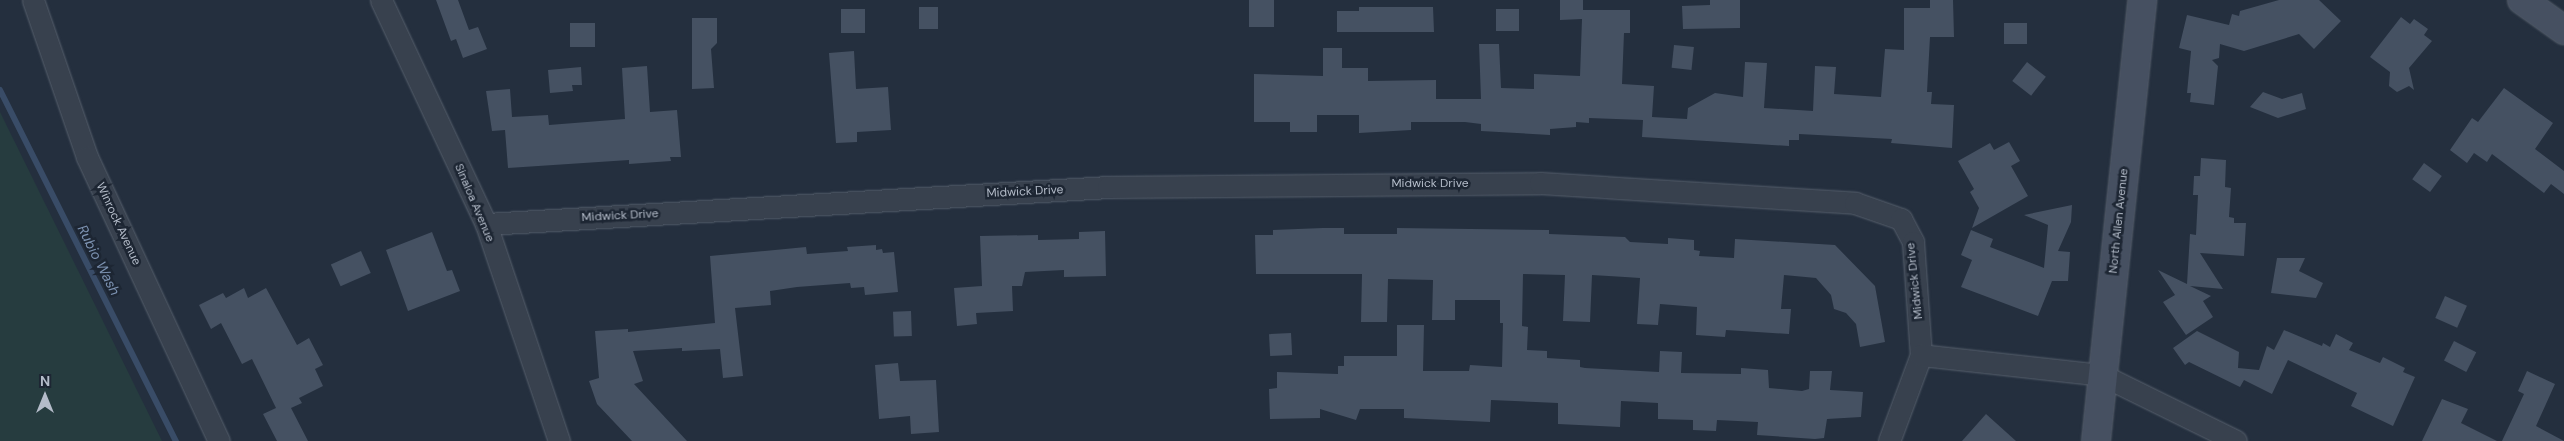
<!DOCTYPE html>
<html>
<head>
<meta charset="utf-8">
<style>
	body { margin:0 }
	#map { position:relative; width:2564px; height:441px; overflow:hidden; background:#242f3e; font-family:"DM Sans",sans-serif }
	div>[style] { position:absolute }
	.green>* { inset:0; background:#263c3f }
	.stream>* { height:6px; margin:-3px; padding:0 3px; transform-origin:3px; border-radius:3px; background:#394c67 }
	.building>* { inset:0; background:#455162; transform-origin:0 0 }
	.roads { filter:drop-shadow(0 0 1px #565f6c) drop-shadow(0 0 1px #565f6c) }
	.street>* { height:21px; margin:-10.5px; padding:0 10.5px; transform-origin:10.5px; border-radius:10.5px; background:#38414e }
	.secondary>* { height:28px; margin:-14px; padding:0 14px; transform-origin:14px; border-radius:14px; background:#465061 }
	span { translate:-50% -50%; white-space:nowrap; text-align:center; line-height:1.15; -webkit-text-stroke:5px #1d2633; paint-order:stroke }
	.street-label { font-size:12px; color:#b4bcc9 }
	.water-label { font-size:14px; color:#7c92b1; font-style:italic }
	.north { position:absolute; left:20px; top:371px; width:50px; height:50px; -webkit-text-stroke:4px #1d2633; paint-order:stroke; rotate:0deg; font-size:14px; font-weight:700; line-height:20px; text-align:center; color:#b4bcc9 }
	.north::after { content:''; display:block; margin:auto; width:18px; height:22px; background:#b4bcc9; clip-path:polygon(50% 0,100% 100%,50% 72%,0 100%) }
</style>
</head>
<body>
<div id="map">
	<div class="green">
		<div style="clip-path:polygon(0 112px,162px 441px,0 441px)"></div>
	</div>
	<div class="stream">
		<div style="left:0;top:90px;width:393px;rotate:63.4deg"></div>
	</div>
	<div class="building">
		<div style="clip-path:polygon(436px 0,458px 0,469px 30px,478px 27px,487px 49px,463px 58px,456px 39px,451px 41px)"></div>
		<div style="left:1249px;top:0;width:25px;height:27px"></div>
		<div style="clip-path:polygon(1560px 0,1583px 0,1583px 10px,1630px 10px,1630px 33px,1624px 33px,1622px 84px,1654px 86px,1652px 117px,1687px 119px,1688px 108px,1715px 93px,1743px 97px,1745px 62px,1767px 63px,1764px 108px,1813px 111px,1815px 66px,1836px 67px,1834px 94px,1881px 97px,1885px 49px,1904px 50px,1904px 8px,1930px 8px,1930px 0,1953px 0,1954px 37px,1930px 37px,1927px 92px,1932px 92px,1931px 104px,1954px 105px,1952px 148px,1891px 143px,1892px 139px,1799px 134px,1799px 140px,1789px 140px,1789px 146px,1642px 137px,1643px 120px,1589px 118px,1589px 123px,1576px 122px,1576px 127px,1550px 129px,1550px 135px,1481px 131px,1481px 124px,1465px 122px,1411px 122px,1411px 130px,1359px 133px,1359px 115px,1317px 115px,1317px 132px,1290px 132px,1290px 122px,1254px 122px,1254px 74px,1323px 76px,1323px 48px,1342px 48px,1342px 68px,1368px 68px,1368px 81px,1436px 80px,1436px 99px,1481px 99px,1479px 44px,1499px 44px,1501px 88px,1534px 89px,1534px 74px,1580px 76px,1582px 19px,1560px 20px)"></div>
		<div style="clip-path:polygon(1710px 0,1740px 0,1740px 28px,1683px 29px,1682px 6px,1710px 5px)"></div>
		<div style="clip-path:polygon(2279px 0,2319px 0,2341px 21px,2314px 49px,2299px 34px,2244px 51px,2220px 44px,2219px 58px,2212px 60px,2218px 66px,2214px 105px,2190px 102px,2191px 93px,2187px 93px,2191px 51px,2179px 48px,2187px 15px,2229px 25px,2232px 14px,2239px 16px,2240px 11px)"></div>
		<div style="left:919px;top:7px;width:19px;height:22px"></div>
		<div style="clip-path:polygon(1359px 7px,1433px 7px,1434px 32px,1337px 32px,1337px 11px,1359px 11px)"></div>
		<div style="left:841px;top:9px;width:24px;height:24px"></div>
		<div style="left:1496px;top:9px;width:23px;height:22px"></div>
		<div style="clip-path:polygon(2401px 17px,2410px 24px,2414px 19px,2428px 29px,2424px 35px,2432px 41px,2409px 68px,2414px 90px,2409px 86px,2397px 92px,2389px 86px,2390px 72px,2370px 57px)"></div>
		<div style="clip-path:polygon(692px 18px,717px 18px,717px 43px,711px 49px,714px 88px,692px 89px)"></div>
		<div style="left:570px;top:23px;width:25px;height:24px"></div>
		<div style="left:2004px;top:23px;width:23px;height:21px"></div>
		<div style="left:1674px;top:45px;width:20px;height:23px;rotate:6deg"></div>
		<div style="clip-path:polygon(854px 51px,856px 89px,888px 87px,891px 130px,857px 132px,857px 142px,836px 143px,829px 53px)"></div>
		<div style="left:2027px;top:62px;width:24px;height:24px;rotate:38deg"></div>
		<div style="clip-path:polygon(647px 66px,650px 112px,677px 110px,681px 157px,670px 157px,671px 161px,629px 164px,629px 160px,508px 168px,505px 130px,492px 131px,486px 91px,510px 89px,512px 117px,548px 115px,549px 125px,625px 119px,622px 68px)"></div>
		<div style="clip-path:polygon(581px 67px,582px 85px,572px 85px,573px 91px,550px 93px,548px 70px)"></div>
		<div style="clip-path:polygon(2504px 88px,2553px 123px,2535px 149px,2564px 171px,2564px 194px,2551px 184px,2544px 193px,2492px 154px,2487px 162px,2474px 153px,2467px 163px,2450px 150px,2472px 118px,2478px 122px)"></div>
		<div style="clip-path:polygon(2263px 92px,2282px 99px,2302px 93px,2306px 109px,2278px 118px,2250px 107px)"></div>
		<div style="clip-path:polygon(2009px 142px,2020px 161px,2011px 166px,2028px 196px,1972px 228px,1979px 208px,1970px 192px,1974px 189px,1958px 161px,1990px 143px,1994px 150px)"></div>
		<div style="clip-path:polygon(2201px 158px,2226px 160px,2225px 187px,2231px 188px,2229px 217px,2234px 218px,2234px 223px,2246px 223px,2244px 256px,2200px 253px,2223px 289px,2190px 286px,2211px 296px,2203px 301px,2213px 317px,2186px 335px,2163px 302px,2175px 295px,2158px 270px,2187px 284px,2190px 234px,2196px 235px,2198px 195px,2193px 195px,2194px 176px,2200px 176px)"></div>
		<div style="left:2424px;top:163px;width:22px;height:20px;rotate:36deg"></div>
		<div style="clip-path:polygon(2072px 205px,2071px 222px,2058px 251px,2070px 252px,2068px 281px,2052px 281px,2038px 316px,1961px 287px,1972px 260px,1961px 255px,1971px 230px,1993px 239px,1990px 247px,2044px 268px,2048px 225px,2024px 215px)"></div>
		<div style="clip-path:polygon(1323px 228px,1344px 228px,1344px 234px,1397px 234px,1397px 228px,1549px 230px,1549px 234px,1625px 237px,1630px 242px,1668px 244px,1668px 238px,1694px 240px,1694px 250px,1700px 251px,1699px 256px,1734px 258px,1735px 239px,1835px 245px,1875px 286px,1885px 342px,1860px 347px,1856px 324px,1846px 313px,1834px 309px,1831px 295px,1816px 278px,1784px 275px,1781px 309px,1791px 309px,1789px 334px,1726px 330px,1725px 337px,1696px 335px,1697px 307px,1660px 304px,1658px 325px,1637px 324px,1640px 278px,1625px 277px,1592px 275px,1590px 322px,1563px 321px,1565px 275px,1523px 274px,1522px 326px,1528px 327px,1527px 350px,1547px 351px,1547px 358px,1580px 360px,1580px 367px,1585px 368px,1659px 372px,1660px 351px,1682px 352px,1681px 373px,1741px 374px,1741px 368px,1768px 370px,1769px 388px,1802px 391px,1809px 389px,1810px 371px,1832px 371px,1830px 390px,1863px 392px,1861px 417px,1827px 419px,1824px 438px,1815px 439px,1757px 435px,1758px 422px,1717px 420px,1716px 431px,1693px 430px,1693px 420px,1658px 419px,1658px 403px,1621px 401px,1620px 427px,1558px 424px,1558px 403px,1491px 400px,1490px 422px,1404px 418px,1404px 409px,1360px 409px,1356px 420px,1320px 409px,1320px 418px,1270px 419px,1269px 389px,1277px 388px,1277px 372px,1338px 374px,1338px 366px,1344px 366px,1344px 356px,1397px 356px,1397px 325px,1424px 325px,1423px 371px,1469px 371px,1470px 365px,1502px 367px,1503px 323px,1500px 323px,1500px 300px,1455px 300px,1455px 320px,1432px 320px,1433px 280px,1388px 279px,1387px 322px,1361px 322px,1362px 274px,1256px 274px,1255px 235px,1273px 235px,1273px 230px)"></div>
		<div style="clip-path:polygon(1105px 231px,1106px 276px,1064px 277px,1064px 270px,1025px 272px,1022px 286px,1012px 286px,1013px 311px,976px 313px,977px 324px,957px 326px,954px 288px,982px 286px,980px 236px,1038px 235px,1038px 240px,1079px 239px,1079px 232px)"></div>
		<div style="clip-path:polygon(432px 232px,447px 271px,452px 270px,460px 291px,408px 311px,386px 250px)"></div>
		<div style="clip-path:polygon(876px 245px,876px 250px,882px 249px,883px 253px,894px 252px,898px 292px,865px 295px,864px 287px,851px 288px,850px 283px,797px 287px,770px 291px,771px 305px,735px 308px,743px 376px,723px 378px,720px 349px,682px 351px,682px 348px,633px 351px,643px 381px,634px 384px,687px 441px,632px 441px,597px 404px,589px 381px,599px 378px,595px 331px,628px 329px,628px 332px,715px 323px,710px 256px,806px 247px,807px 254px,848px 251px,847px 247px)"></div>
		<div style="left:361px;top:251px;width:24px;height:33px;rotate:66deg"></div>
		<div style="clip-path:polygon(2277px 258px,2305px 258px,2299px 271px,2323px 283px,2316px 298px,2271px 293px)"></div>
		<div style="clip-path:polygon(244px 288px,248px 298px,266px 288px,297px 345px,309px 338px,323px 365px,315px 369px,323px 386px,299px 398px,302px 403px,291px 408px,308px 441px,277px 441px,263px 414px,276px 408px,252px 359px,242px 364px,221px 323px,211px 329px,199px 305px,223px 293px,226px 298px)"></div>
		<div style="left:2445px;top:296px;width:24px;height:24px;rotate:24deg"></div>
		<div style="left:911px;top:311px;width:25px;height:18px;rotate:88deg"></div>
		<div style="clip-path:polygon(2284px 330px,2322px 346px,2323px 343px,2330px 347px,2336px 334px,2353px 343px,2349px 350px,2380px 363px,2383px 357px,2405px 368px,2403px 372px,2415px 377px,2393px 426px,2351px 406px,2357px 393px,2288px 360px,2272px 394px,2244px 380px,2240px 387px,2189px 362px,2185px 365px,2173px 348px,2197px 331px,2239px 352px,2238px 368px,2259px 370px,2267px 346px,2274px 350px)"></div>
		<div style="left:1291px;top:333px;width:22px;height:22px;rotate:87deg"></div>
		<div style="left:2454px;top:341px;width:25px;height:22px;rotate:27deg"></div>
		<div style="clip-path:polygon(898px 363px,900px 381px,936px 380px,939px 432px,911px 434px,910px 416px,879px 419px,875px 365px)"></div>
		<div style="clip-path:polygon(2527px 371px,2555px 384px,2536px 426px,2564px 441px,2502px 441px,2524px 394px,2518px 391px)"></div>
		<div style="clip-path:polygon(2442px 399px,2468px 409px,2461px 423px,2497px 441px,2422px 441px)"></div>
		<div style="clip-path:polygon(1986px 414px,2016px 441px,1962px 441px)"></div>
	</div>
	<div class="roads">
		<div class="street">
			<div style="left:33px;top:0;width:166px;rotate:71deg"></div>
			<div style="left:87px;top:157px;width:313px;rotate:65.1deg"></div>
			<div style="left:381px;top:0;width:247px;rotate:64.9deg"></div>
			<div style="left:486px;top:224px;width:229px;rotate:71.4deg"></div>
			<div style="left:486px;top:224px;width:623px;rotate:-3.4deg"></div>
			<div style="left:1108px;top:187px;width:432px;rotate:-0.5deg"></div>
			<div style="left:1540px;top:183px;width:316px;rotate:3.6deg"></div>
			<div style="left:1855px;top:203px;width:49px;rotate:19.2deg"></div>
			<div style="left:1901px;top:219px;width:26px;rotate:62deg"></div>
			<div style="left:1913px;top:242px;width:113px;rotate:86deg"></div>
			<div style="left:1921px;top:355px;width:92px;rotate:110.4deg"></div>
			<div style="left:1921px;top:355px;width:182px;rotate:6.3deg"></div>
			<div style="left:2102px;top:375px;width:149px;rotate:26.2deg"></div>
		</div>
		<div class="secondary">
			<div style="left:2522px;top:0;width:52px;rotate:35.5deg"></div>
			<div style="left:2096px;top:441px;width:443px;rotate:-84deg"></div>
		</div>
	</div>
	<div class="street-label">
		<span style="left:1430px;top:184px">Midwick Drive</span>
		<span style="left:1025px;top:192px;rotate:-3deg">Midwick Drive</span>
		<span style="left:474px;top:203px;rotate:67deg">Sinaloa Avenue</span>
		<span style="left:620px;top:216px;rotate:-3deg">Midwick Drive</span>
		<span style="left:2119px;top:221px;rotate:-84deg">North Allen Avenue</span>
		<span style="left:118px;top:224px;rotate:65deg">Winrock Avenue</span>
		<span style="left:1915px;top:281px;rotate:-96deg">Midwick Drive</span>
	</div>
	<div class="water-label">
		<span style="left:99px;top:260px;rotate:63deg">Rubio Wash</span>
	</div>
	<div class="north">N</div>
</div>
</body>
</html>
